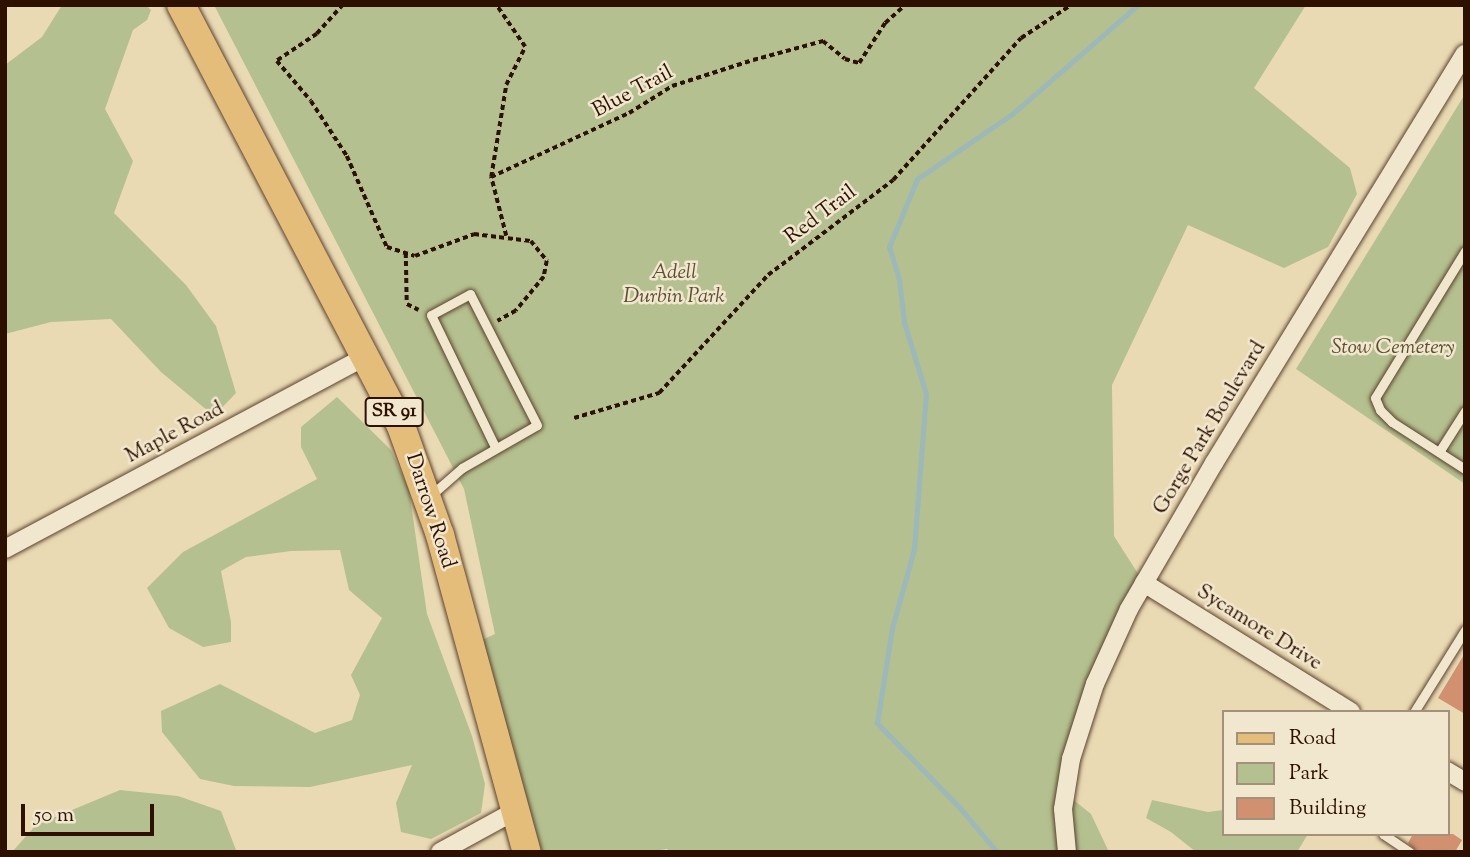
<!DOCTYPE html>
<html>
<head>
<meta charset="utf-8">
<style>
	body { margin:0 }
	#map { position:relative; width:1470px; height:857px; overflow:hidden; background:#eadab4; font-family:"Sorts Mill Goudy",serif }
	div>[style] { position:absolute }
	.green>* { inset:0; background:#b4c08f }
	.stream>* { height:5px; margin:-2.5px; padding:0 2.5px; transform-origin:2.5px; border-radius:2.5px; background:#9cb8b8 }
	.building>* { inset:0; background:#d19070 }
	.path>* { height:3.5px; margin-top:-1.75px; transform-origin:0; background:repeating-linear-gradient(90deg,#2d1000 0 5px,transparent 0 8.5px) }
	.roads { filter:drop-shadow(0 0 2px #5c422d) drop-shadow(0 0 2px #5c422d) }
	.service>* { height:9px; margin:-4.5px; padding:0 4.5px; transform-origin:4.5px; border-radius:4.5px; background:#f1e7ce }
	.minor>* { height:18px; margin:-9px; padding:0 9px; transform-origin:9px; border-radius:9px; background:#f1e7ce }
	.primary>* { height:28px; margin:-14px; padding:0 14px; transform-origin:14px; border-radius:14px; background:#e5bd7a }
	span { translate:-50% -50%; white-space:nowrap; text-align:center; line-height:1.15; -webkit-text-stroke:5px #f1e7ce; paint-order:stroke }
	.shield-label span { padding:2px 5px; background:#f1e7ce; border:2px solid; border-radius:5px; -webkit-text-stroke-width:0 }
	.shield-label { font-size:19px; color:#2d1000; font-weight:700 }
	.street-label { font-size:21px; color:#2d1000 }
	.park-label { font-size:21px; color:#5c4e32; font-style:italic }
	.frame { position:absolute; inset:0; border:7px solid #2d1000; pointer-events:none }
	.legend { position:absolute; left:1222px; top:710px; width:228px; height:126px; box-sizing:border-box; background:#f1e7ce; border:2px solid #a3917c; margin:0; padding:9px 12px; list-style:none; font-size:21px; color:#2d1000 }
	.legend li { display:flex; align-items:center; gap:14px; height:35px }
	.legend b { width:35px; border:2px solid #a3917c }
	.scale { position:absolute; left:21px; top:804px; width:133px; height:32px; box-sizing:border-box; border:4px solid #2d1000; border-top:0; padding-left:9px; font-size:21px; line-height:24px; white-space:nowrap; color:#2d1000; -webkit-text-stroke:5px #f1e7ce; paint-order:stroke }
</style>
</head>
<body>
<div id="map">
	<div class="green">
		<div style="clip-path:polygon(62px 5px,146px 5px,151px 10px,147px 20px,133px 30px,105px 109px,133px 161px,114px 213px,186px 285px,216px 326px,236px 393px,214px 416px,161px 372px,111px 319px,51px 322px,5px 334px,5px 65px,42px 37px)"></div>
		<div style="clip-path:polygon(214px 5px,1306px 5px,1254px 88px,1350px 168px,1357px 194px,1328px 247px,1284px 268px,1188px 225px,1112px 385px,1114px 536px,1144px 583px,1129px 609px,1065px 793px,1091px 814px,1109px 852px,670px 852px,667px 849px,646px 852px,527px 852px,469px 646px,495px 634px,464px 489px)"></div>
		<div style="clip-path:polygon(1465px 94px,1465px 484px,1296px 369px)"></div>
		<div style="clip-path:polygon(337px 397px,391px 450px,409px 490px,427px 614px,472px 736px,485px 784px,481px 813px,431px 839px,401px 832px,396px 803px,412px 765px,310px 787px,234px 786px,200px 779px,162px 732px,161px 711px,220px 684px,315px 733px,352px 720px,360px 695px,351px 675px,382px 618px,349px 590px,340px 550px,291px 551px,246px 557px,221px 571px,231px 622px,231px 642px,203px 647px,169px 628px,147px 588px,183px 552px,317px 479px,301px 447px,301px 427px)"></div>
		<div style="clip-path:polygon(120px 790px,178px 796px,221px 811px,236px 850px,12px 852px,36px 825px)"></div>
		<div style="clip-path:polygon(1152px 800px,1208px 812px,1223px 810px,1223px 834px,1308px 834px,1297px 852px,1196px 852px,1171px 832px,1146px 818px)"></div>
	</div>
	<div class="stream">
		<div style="left:997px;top:852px;width:57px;rotate:-130.1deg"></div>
		<div style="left:960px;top:808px;width:119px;rotate:-134.3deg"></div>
		<div style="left:877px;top:723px;width:96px;rotate:-81deg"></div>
		<div style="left:892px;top:628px;width:82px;rotate:-74.4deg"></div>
		<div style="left:914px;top:549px;width:155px;rotate:-85.6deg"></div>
		<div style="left:926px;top:394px;width:75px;rotate:-107deg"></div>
		<div style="left:904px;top:322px;width:43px;rotate:-96.6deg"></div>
		<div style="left:899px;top:279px;width:34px;rotate:-107deg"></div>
		<div style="left:889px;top:247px;width:74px;rotate:-67.6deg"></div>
		<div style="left:917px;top:179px;width:115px;rotate:-34.4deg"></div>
		<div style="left:1012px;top:114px;width:167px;rotate:-40.9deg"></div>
	</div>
	<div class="building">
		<div style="clip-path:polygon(1465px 653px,1465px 714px,1438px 698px)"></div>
		<div style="clip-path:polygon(1413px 834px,1453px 834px,1462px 840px,1455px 852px,1417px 852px,1408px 843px)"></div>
	</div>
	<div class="path">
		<div style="left:343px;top:5px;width:39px;rotate:132deg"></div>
		<div style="left:317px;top:34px;width:48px;rotate:146deg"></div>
		<div style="left:277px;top:61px;width:52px;rotate:49.6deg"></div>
		<div style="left:311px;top:101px;width:66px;rotate:56.8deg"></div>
		<div style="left:347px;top:156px;width:99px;rotate:66.3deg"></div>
		<div style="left:387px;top:247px;width:29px;rotate:18deg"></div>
		<div style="left:415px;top:256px;width:63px;rotate:-20.4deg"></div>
		<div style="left:474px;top:234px;width:57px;rotate:7deg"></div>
		<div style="left:531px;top:241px;width:26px;rotate:51deg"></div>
		<div style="left:547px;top:261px;width:16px;rotate:101deg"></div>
		<div style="left:544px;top:277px;width:44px;rotate:129.5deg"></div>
		<div style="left:516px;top:311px;width:21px;rotate:151deg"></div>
		<div style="left:491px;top:177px;width:93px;rotate:-80.7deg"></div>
		<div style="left:506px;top:85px;width:42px;rotate:-63.4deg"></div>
		<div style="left:525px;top:47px;width:51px;rotate:-124.6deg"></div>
		<div style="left:506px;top:236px;width:61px;rotate:-104.3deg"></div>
		<div style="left:491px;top:177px;width:152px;rotate:-24.9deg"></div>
		<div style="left:629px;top:113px;width:51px;rotate:-32.1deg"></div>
		<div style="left:672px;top:86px;width:85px;rotate:-17.8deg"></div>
		<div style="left:753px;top:60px;width:73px;rotate:-15.2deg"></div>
		<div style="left:823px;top:41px;width:28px;rotate:39deg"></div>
		<div style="left:845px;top:59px;width:15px;rotate:16deg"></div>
		<div style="left:859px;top:63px;width:48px;rotate:-57deg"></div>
		<div style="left:885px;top:23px;width:27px;rotate:-42deg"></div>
		<div style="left:406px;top:253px;width:51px;rotate:88.9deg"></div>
		<div style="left:407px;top:304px;width:13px;rotate:27deg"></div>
		<div style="left:574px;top:418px;width:89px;rotate:-16.4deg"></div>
		<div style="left:659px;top:393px;width:161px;rotate:-47.3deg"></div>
		<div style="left:768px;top:275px;width:157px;rotate:-37.2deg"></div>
		<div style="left:893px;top:180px;width:191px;rotate:-48deg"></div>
		<div style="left:1021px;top:38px;width:60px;rotate:-33.4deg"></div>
	</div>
	<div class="roads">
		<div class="service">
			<div style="left:1465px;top:251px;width:172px;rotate:121.5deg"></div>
			<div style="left:1375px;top:398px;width:13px;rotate:67deg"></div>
			<div style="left:1380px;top:410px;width:17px;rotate:45deg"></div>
			<div style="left:1392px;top:422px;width:87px;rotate:32.8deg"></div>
			<div style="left:1439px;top:452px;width:49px;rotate:-57.6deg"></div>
			<div style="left:430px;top:496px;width:43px;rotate:-41.2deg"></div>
			<div style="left:462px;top:468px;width:86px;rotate:-29.8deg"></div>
			<div style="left:537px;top:425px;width:147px;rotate:-117.1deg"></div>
			<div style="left:470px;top:294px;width:44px;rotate:151.7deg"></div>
			<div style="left:431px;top:315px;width:147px;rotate:64.1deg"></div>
			<div style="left:1414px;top:712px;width:97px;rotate:-58.1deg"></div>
			<div style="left:1383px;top:834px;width:32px;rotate:34deg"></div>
		</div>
		<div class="minor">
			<div style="left:5px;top:549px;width:408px;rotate:-28.1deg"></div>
			<div style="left:1144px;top:583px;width:244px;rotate:31.9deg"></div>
			<div style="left:1447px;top:771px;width:21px;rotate:31deg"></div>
			<div style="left:440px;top:852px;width:85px;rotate:-28.7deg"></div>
			<div style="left:1067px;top:852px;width:43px;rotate:-95.3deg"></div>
			<div style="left:1063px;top:809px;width:51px;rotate:-80.9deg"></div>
			<div style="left:1071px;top:759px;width:79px;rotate:-72.3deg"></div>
			<div style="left:1095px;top:684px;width:82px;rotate:-65.6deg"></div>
			<div style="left:1129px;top:609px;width:169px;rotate:-59.8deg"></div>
			<div style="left:1214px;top:463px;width:480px;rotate:-58.5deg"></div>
		</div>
		<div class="primary">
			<div style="left:181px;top:5px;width:475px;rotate:62.4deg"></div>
			<div style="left:401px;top:426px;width:116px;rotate:70.3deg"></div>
			<div style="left:440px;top:535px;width:329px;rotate:74.7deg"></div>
		</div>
	</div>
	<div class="shield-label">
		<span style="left:394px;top:412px">SR 91</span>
	</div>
	<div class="street-label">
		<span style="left:633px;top:92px;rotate:-28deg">Blue Trail</span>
		<span style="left:821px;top:215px;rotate:-37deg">Red Trail</span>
		<span style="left:1210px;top:428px;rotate:-59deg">Gorge Park Boulevard</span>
		<span style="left:175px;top:433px;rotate:-28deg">Maple Road</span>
		<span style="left:430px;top:511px;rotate:72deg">Darrow Road</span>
		<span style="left:1259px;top:628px;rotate:32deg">Sycamore Drive</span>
	</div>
	<div class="park-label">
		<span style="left:674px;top:285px">Adell<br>Durbin Park</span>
		<span style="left:1393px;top:348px">Stow Cemetery</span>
	</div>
	<div class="frame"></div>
	<ul class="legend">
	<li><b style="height:9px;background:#e5bd7a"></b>Road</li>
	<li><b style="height:19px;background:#b4c08f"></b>Park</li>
	<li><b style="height:19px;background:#d19070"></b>Building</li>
	</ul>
	<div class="scale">50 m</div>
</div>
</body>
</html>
